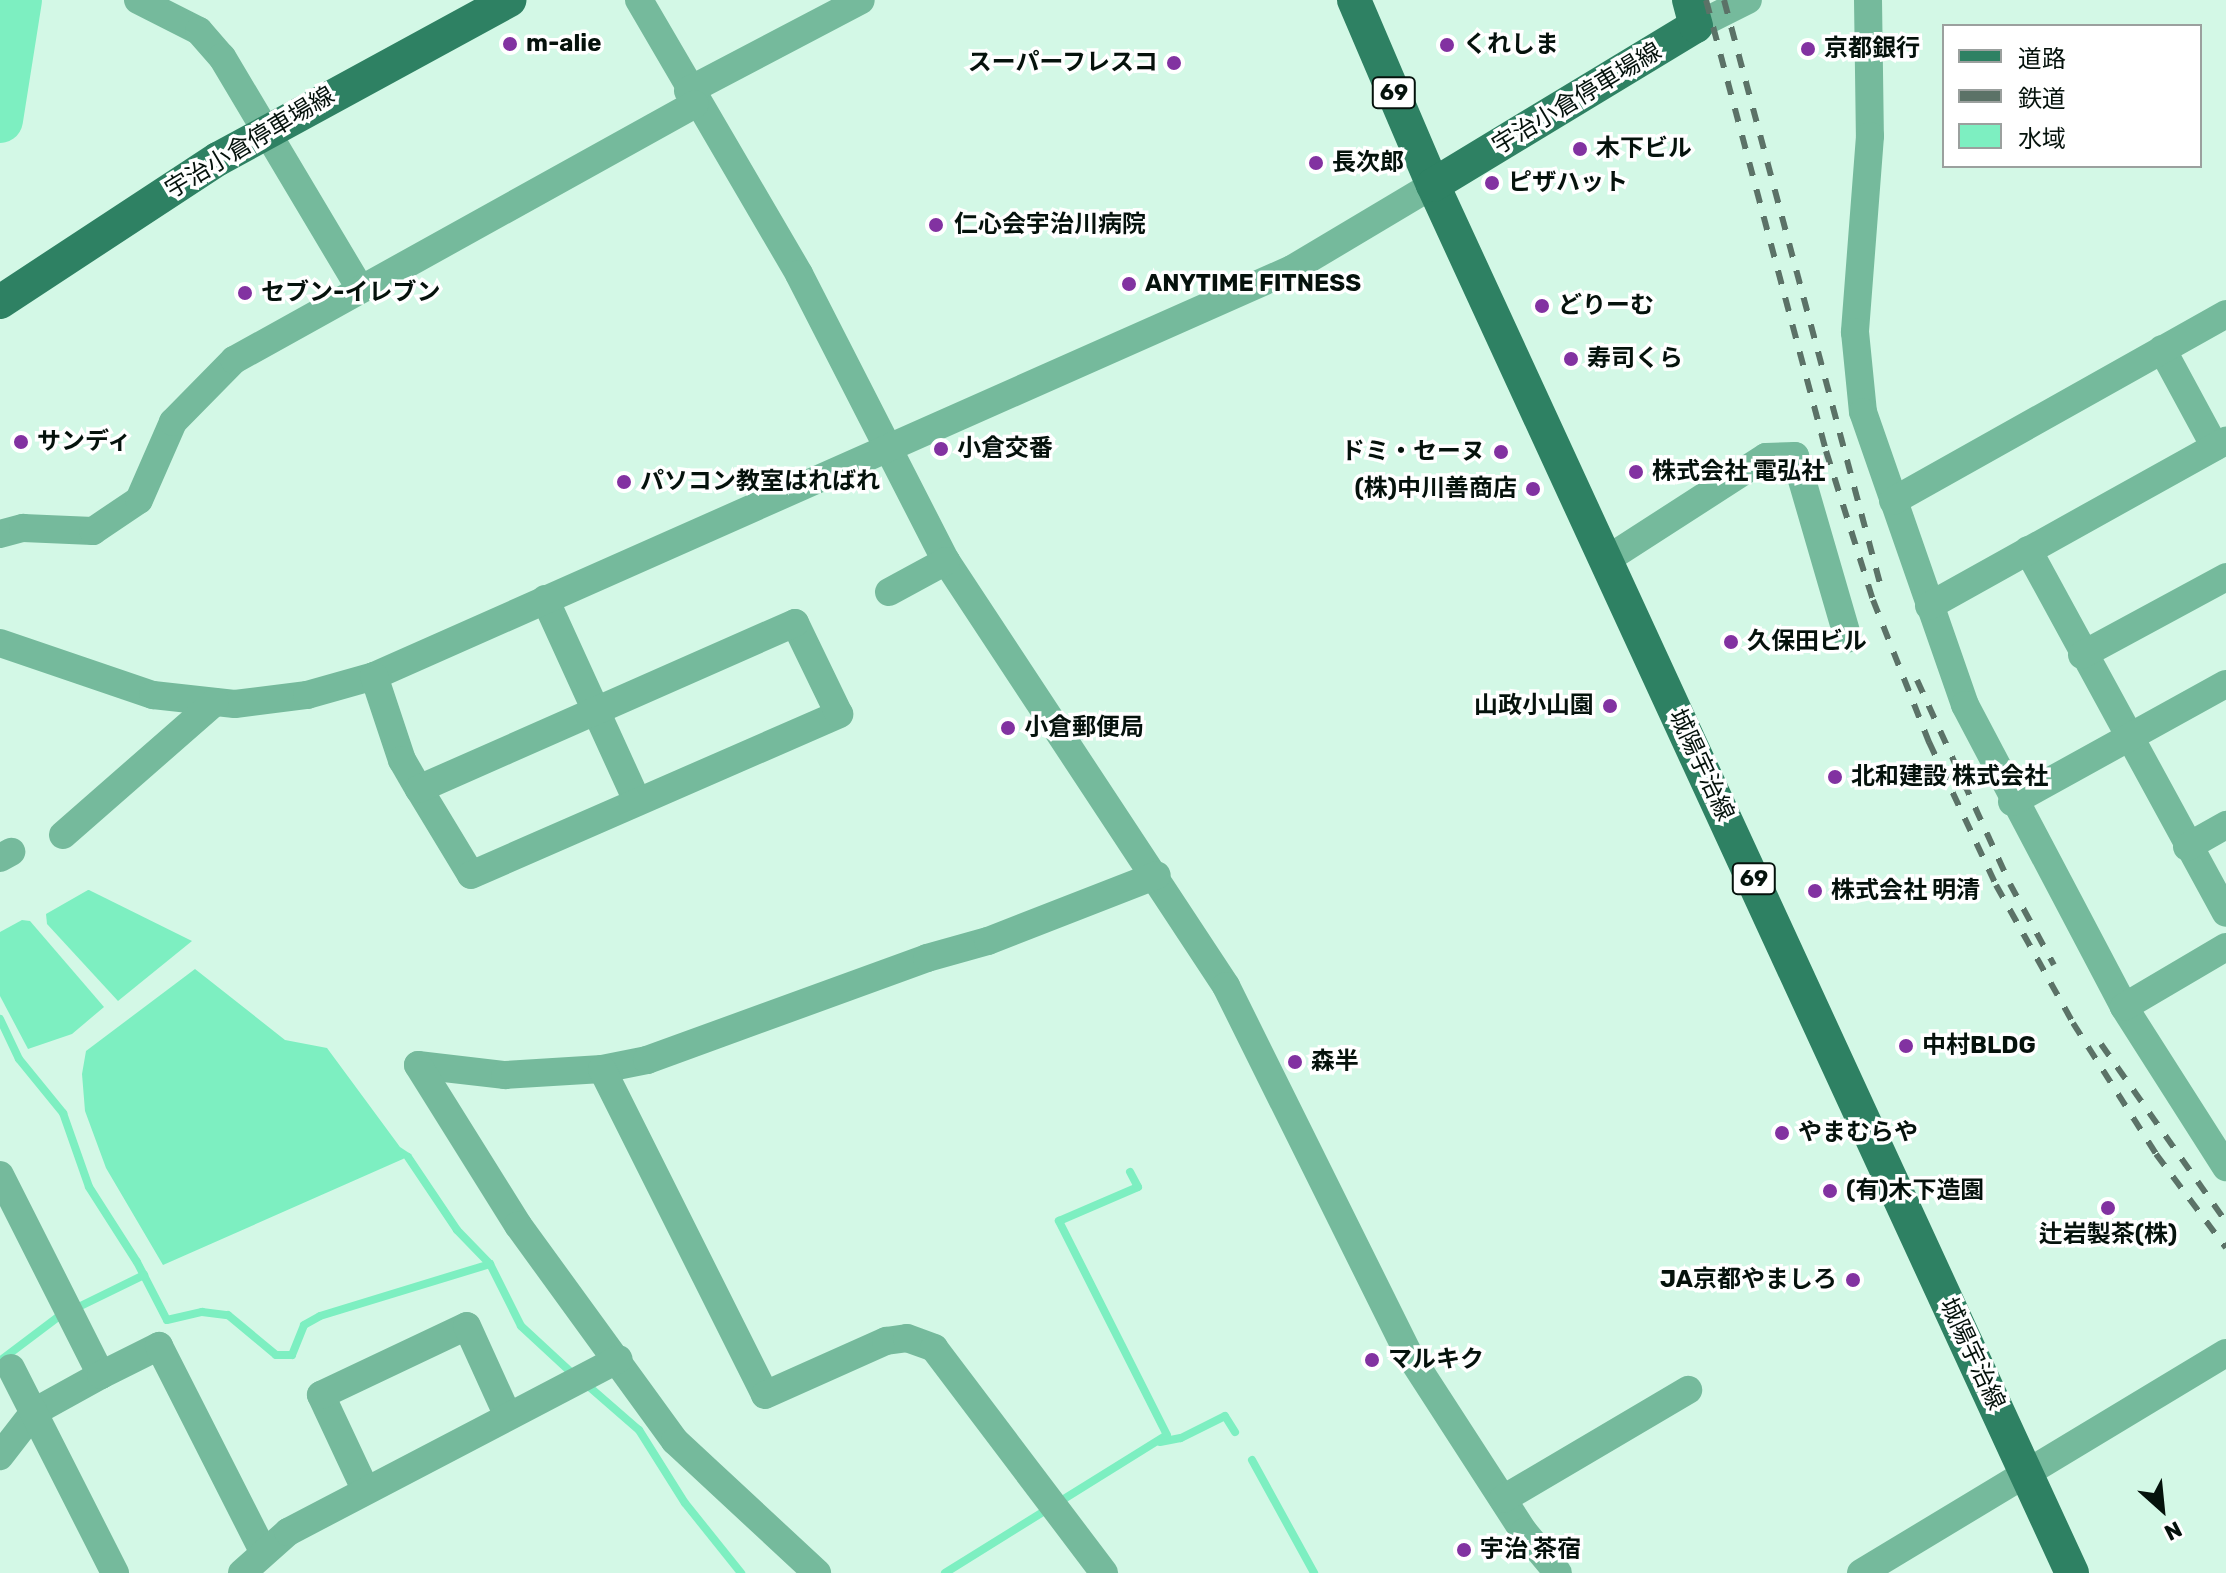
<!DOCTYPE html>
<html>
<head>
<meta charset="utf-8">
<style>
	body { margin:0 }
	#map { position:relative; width:2226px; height:1573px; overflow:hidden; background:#d3f8e6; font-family:Rubik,"Noto Sans JP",sans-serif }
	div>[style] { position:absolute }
	.water>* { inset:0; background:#7defc1 }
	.stream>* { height:8px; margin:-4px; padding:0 4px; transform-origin:4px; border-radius:4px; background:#7defc1 }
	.river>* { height:46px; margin:-23px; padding:0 23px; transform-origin:23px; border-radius:23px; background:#7defc1 }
	.minor>* { height:28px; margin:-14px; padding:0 14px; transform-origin:14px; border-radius:14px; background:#75ba9c }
	.major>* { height:34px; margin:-17px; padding:0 17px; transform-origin:17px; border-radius:17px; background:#2e8163 }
	.rail>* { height:6px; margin-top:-3px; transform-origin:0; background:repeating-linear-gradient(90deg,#5b7267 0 14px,transparent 0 28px) }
	.dots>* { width:22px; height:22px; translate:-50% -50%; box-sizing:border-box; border:4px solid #fff; border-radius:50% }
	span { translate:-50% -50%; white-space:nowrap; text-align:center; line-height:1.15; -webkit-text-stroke:7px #fff; paint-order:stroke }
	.shield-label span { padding:2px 6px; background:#fff; border:2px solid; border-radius:6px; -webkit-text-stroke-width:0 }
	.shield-label { font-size:22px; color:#05120c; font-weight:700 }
	.poi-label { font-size:24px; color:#05120c; font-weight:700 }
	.left { translate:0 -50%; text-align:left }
	.right { translate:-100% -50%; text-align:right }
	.street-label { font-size:24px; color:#05120c }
	.legend { position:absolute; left:1942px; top:24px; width:260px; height:144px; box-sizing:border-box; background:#fff; border:2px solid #9ba09e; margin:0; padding:10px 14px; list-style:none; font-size:24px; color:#05120c }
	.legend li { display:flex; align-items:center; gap:16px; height:40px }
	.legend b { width:40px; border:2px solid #9ba09e }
	.north { position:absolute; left:2122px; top:1469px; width:80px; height:80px; -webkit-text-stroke:6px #fff; paint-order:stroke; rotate:153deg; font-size:22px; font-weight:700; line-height:32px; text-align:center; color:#05120c }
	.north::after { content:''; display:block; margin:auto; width:28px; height:36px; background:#05120c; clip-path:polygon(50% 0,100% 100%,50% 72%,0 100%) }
</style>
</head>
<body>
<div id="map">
	<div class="water">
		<div style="clip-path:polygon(88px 890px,89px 890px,192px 941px,118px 1001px,47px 924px,46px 914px)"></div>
		<div style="clip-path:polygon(22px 920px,30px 921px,104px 1007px,72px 1034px,28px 1049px,0 996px,0 932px)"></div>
		<div style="clip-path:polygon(195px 969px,285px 1040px,327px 1048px,400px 1147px,412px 1155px,163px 1265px,106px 1168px,85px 1111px,82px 1074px,86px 1051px)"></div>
	</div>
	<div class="stream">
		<div style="left:0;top:1019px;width:44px;rotate:64.6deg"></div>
		<div style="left:19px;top:1059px;width:70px;rotate:50.8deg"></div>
		<div style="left:63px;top:1113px;width:78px;rotate:70.6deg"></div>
		<div style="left:89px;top:1187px;width:89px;rotate:57.4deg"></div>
		<div style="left:137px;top:1262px;width:65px;rotate:62.7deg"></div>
		<div style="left:167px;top:1320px;width:36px;rotate:-13deg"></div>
		<div style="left:202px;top:1312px;width:26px;rotate:7deg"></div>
		<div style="left:228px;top:1315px;width:62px;rotate:39.8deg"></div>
		<div style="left:276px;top:1355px;width:16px"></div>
		<div style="left:292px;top:1355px;width:32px;rotate:-68deg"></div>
		<div style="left:304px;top:1325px;width:18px;rotate:-29deg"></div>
		<div style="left:320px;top:1316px;width:178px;rotate:-17deg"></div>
		<div style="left:490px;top:1264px;width:69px;rotate:63.4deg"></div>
		<div style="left:521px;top:1326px;width:74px;rotate:42.8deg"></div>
		<div style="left:408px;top:1157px;width:88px;rotate:56.1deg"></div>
		<div style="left:457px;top:1230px;width:47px;rotate:45.9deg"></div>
		<div style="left:1px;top:1360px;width:71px;rotate:-37deg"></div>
		<div style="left:58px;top:1317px;width:96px;rotate:-26deg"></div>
		<div style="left:586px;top:1384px;width:70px;rotate:41deg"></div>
		<div style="left:639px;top:1430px;width:86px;rotate:57.8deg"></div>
		<div style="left:685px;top:1503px;width:90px;rotate:51.3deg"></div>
		<div style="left:1160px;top:1442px;width:21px;rotate:-11deg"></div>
		<div style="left:1181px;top:1438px;width:49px;rotate:-26.6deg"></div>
		<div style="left:1225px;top:1416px;width:19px;rotate:58deg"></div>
		<div style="left:1252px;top:1460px;width:129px;rotate:61.2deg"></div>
		<div style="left:945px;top:1573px;width:261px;rotate:-31.9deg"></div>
		<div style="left:1167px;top:1435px;width:240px;rotate:-116.8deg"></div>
		<div style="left:1059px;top:1221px;width:86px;rotate:-23.3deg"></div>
		<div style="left:1138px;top:1187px;width:17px;rotate:-118deg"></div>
	</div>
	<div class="river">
		<div style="left:0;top:120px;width:121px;rotate:-81deg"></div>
	</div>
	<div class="minor">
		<div style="left:138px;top:0;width:68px;rotate:26.9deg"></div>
		<div style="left:199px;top:31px;width:35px;rotate:49deg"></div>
		<div style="left:222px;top:57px;width:268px;rotate:59.2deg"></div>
		<div style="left:639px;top:0;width:317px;rotate:59.7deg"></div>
		<div style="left:799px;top:274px;width:322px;rotate:62.9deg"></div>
		<div style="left:946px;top:561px;width:509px;rotate:56.62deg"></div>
		<div style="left:1226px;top:986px;width:413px;rotate:63.6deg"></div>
		<div style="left:1410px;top:1356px;width:210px;rotate:57.1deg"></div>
		<div style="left:1524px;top:1532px;width:53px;rotate:50.3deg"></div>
		<div style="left:1868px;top:0;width:136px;rotate:89.2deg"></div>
		<div style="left:1870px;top:136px;width:197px;rotate:94.4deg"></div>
		<div style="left:1855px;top:332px;width:80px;rotate:84.3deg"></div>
		<div style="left:1863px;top:412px;width:310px;rotate:70.8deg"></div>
		<div style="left:1965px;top:705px;width:341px;rotate:62.2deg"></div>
		<div style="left:2124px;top:1007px;width:190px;rotate:57.5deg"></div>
		<div style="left:1696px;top:26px;width:58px;rotate:-26.6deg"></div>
		<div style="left:688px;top:91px;width:195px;rotate:-27.7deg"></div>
		<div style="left:2162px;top:349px;width:111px;rotate:61.6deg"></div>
		<div style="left:1893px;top:501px;width:382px;rotate:-29.3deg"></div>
		<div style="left:0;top:534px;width:24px;rotate:-15deg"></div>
		<div style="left:23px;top:528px;width:70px;rotate:2.5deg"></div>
		<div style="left:93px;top:531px;width:55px;rotate:-34deg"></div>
		<div style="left:139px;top:500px;width:85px;rotate:-66.4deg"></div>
		<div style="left:173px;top:422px;width:87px;rotate:-45.5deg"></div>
		<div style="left:234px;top:360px;width:527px;rotate:-29.04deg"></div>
		<div style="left:2028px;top:550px;width:413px;rotate:61.4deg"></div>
		<div style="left:1606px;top:560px;width:190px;rotate:-32.8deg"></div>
		<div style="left:1766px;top:457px;width:29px;rotate:-2deg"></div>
		<div style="left:1795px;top:456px;width:190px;rotate:73.8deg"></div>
		<div style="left:889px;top:592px;width:65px;rotate:-28.5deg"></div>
		<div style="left:545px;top:599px;width:222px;rotate:65.5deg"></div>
		<div style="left:1929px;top:606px;width:340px;rotate:-29.1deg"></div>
		<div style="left:0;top:643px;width:162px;rotate:18.8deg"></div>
		<div style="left:153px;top:695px;width:82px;rotate:6.3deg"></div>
		<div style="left:235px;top:704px;width:73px;rotate:-7.1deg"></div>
		<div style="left:307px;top:695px;width:70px;rotate:-15.8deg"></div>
		<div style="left:374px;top:676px;width:1004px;rotate:-23.91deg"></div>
		<div style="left:1292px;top:269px;width:164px;rotate:-30.8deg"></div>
		<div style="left:2082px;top:655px;width:164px;rotate:-28.4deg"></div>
		<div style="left:374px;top:676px;width:89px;rotate:71.6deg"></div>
		<div style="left:402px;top:760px;width:34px;rotate:60deg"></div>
		<div style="left:419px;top:789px;width:100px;rotate:58.8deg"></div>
		<div style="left:471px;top:875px;width:402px;rotate:-23.6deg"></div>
		<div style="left:839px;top:714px;width:101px;rotate:-115.8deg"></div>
		<div style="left:795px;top:623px;width:411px;rotate:156.2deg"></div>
		<div style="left:2012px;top:802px;width:244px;rotate:-28.9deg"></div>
		<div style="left:63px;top:835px;width:202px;rotate:-41.2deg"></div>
		<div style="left:2187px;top:847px;width:45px;rotate:-29.4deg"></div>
		<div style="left:0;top:858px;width:13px;rotate:-29deg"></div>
		<div style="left:2124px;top:1007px;width:118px;rotate:-30.5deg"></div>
		<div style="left:418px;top:1065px;width:88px;rotate:6.6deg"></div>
		<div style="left:505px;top:1075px;width:97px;rotate:-3.5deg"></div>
		<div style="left:602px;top:1069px;width:46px;rotate:-11.3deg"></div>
		<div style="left:647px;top:1060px;width:298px;rotate:-20deg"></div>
		<div style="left:927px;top:958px;width:63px;rotate:-15.6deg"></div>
		<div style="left:988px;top:941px;width:181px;rotate:-21.3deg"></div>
		<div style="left:418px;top:1065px;width:189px;rotate:58deg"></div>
		<div style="left:518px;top:1225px;width:267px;rotate:54deg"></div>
		<div style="left:675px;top:1441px;width:194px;rotate:42.9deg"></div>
		<div style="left:602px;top:1069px;width:364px;rotate:63.4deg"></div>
		<div style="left:765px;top:1395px;width:133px;rotate:-24.1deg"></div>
		<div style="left:886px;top:1341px;width:21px;rotate:-8deg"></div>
		<div style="left:907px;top:1338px;width:29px;rotate:20deg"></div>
		<div style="left:934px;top:1348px;width:282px;rotate:52.9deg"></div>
		<div style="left:0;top:1175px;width:224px;rotate:63.2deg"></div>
		<div style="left:101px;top:1375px;width:77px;rotate:151.1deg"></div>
		<div style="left:34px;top:1412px;width:56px;rotate:127.7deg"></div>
		<div style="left:11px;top:1368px;width:230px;rotate:63.1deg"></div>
		<div style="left:101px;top:1375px;width:65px;rotate:-26.6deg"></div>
		<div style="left:159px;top:1346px;width:230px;rotate:63.1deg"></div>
		<div style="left:365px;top:1489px;width:104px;rotate:-115.1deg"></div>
		<div style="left:321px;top:1395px;width:161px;rotate:-25.3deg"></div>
		<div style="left:467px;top:1326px;width:97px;rotate:65.6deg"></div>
		<div style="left:1503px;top:1499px;width:215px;rotate:-30.5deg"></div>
		<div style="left:242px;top:1573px;width:62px;rotate:-41.7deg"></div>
		<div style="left:288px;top:1532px;width:373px;rotate:-27.6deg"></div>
		<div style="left:1861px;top:1573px;width:426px;rotate:-31.1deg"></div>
	</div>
	<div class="major">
		<div style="left:1354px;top:0;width:201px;rotate:66.9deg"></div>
		<div style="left:1433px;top:185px;width:1528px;rotate:65.28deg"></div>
		<div style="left:1433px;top:185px;width:307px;rotate:-31.2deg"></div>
		<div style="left:1696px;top:26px;width:27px;rotate:-105deg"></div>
		<div style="left:0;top:302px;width:261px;rotate:-33.3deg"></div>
		<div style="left:218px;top:159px;width:332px;rotate:-28.6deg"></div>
	</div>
	<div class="rail">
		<div style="left:1706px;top:0;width:467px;rotate:75.1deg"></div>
		<div style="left:1826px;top:451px;width:156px;rotate:72.5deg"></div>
		<div style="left:1873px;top:600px;width:153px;rotate:68.5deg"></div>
		<div style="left:1929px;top:742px;width:158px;rotate:64.9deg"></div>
		<div style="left:1996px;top:885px;width:158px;rotate:60.8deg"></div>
		<div style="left:2073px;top:1023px;width:155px;rotate:57.6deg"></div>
		<div style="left:2156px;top:1154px;width:117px;rotate:53.3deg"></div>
		<div style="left:1724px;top:0;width:608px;rotate:75.03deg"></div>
		<div style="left:1917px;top:680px;width:224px;rotate:65.5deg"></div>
		<div style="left:2010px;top:884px;width:92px;rotate:61.5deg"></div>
		<div style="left:2101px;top:1044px;width:218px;rotate:54.9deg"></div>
	</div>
	<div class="dots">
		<div style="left:510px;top:44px;background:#8232a1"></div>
		<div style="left:1447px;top:45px;background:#8232a1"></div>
		<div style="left:1808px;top:49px;background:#8232a1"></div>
		<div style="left:1174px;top:63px;background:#8232a1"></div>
		<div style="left:1580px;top:149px;background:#8232a1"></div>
		<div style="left:1316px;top:163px;background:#8232a1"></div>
		<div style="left:1492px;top:183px;background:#8232a1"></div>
		<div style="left:936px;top:225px;background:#8232a1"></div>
		<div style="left:1129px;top:284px;background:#8232a1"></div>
		<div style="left:245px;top:293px;background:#8232a1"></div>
		<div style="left:1542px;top:306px;background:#8232a1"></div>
		<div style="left:1571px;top:359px;background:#8232a1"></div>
		<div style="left:21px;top:442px;background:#8232a1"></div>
		<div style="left:941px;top:449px;background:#8232a1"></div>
		<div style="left:1501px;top:452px;background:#8232a1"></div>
		<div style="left:1636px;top:472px;background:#8232a1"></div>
		<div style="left:624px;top:482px;background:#8232a1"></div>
		<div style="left:1533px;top:489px;background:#8232a1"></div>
		<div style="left:1731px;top:642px;background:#8232a1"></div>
		<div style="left:1610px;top:706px;background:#8232a1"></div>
		<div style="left:1008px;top:728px;background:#8232a1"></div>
		<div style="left:1835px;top:777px;background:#8232a1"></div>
		<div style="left:1815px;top:891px;background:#8232a1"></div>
		<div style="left:1906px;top:1046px;background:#8232a1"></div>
		<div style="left:1295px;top:1062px;background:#8232a1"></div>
		<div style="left:1782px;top:1133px;background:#8232a1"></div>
		<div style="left:1830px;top:1191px;background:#8232a1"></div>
		<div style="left:2108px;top:1208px;background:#8232a1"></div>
		<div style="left:1853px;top:1280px;background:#8232a1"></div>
		<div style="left:1372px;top:1360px;background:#8232a1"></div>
		<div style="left:1464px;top:1550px;background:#8232a1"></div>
	</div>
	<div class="shield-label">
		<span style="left:1394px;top:93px">69</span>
		<span style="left:1754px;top:879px">69</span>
	</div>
	<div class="poi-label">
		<span class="left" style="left:526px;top:44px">m-alie</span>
		<span class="left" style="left:1463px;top:45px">くれしま</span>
		<span class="left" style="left:1824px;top:49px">京都銀行</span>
		<span class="right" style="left:1158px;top:63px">スーパーフレスコ</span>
		<span class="left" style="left:1596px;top:149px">木下ビル</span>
		<span class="left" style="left:1332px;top:163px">長次郎</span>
		<span class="left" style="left:1508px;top:183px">ピザハット</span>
		<span class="left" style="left:954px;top:225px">仁心会宇治川病院</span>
		<span class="left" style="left:1145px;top:284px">ANYTIME FITNESS</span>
		<span class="left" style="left:261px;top:293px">セブン-イレブン</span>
		<span class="left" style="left:1558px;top:306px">どりーむ</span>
		<span class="left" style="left:1587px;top:359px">寿司くら</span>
		<span class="left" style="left:37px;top:442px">サンディ</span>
		<span class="left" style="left:957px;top:449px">小倉交番</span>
		<span class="right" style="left:1485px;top:452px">ドミ・セーヌ</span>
		<span class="left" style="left:1652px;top:472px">株式会社 電弘社</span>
		<span class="left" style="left:640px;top:482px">パソコン教室はればれ</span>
		<span class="right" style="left:1517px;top:489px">(株)中川善商店</span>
		<span class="left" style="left:1747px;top:642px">久保田ビル</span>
		<span class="right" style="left:1594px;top:706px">山政小山園</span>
		<span class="left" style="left:1024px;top:728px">小倉郵便局</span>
		<span class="left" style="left:1851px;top:777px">北和建設 株式会社</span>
		<span class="left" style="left:1831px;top:891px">株式会社 明清</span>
		<span class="left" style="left:1922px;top:1046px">中村BLDG</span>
		<span class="left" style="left:1311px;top:1062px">森半</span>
		<span class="left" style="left:1798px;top:1133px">やまむらや</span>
		<span class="left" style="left:1846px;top:1191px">(有)木下造園</span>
		<span style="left:2108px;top:1235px">辻岩製茶(株)</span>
		<span class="right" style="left:1837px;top:1280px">JA京都やましろ</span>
		<span class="left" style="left:1388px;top:1360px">マルキク</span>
		<span class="left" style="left:1480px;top:1550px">宇治 茶宿</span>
	</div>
	<div class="street-label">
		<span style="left:1577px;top:99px;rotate:-31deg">宇治小倉停車場線</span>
		<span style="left:250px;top:143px;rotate:-31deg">宇治小倉停車場線</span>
		<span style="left:1701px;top:765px;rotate:65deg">城陽宇治線</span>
		<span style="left:1972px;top:1354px;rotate:65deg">城陽宇治線</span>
	</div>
	<ul class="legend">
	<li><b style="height:10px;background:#2e8163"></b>道路</li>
	<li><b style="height:10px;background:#5b7267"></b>鉄道</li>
	<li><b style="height:22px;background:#7defc1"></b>水域</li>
	</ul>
	<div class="north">N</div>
</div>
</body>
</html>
